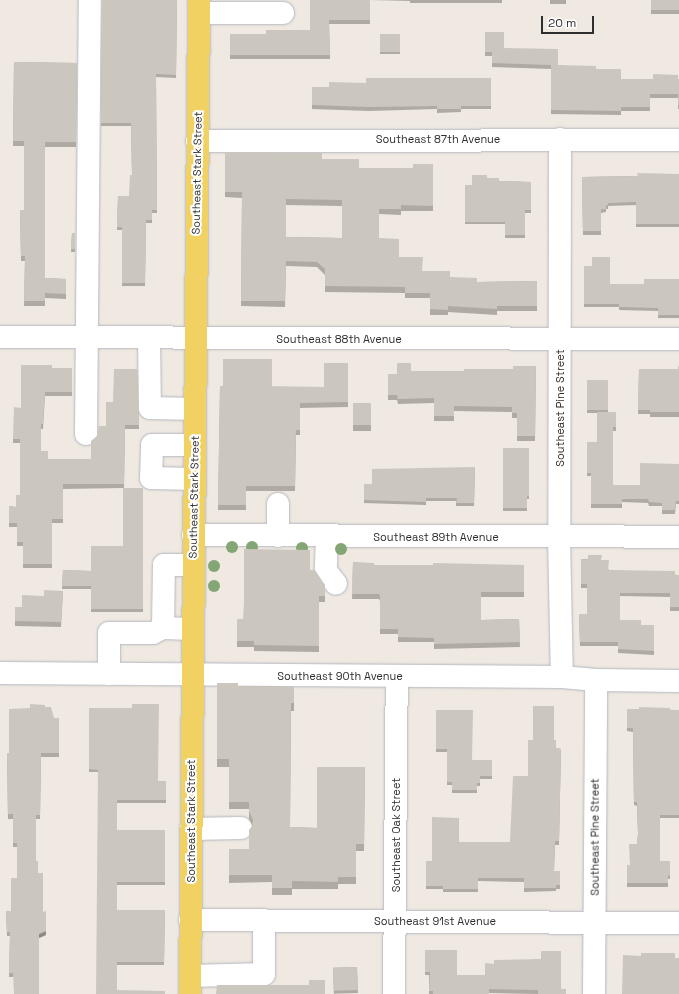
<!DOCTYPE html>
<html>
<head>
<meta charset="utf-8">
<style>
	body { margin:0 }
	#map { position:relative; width:679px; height:994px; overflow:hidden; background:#efe9e1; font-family:"Space Grotesk",sans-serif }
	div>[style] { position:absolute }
	.roads { filter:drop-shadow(0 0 1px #b4b7c1) drop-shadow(0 0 1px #b4b7c1) }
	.minor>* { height:22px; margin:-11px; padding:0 11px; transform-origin:11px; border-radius:11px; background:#fff }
	.major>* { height:22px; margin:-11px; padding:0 11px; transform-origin:11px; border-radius:11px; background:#f2d163 }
	.trees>* { width:12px; height:12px; margin:-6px; border-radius:50%; background:#84a574 }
	.wall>* { inset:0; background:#afaba4; transform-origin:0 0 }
	.shaded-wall>* { inset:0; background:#8e8b86 }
	.building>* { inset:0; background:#cbc7bf; transform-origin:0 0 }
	span { translate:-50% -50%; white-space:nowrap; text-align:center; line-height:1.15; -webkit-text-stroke:4px #fff; paint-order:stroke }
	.street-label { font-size:11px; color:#2e2e2e }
	.scale { position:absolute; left:541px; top:16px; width:53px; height:18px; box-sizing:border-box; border:2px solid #2e2e2e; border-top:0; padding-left:5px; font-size:12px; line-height:14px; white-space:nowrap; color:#2e2e2e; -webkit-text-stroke:3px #fff; paint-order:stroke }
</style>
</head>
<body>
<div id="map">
	<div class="roads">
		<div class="minor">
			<div style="left:199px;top:13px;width:84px"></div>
			<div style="left:560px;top:139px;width:399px;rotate:90.1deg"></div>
			<div style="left:559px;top:538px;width:139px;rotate:88.8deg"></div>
			<div style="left:197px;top:141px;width:482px;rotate:-0.1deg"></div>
			<div style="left:0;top:337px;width:679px;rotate:0.17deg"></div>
			<div style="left:149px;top:338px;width:70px;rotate:89.2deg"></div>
			<div style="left:150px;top:408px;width:45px;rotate:1.3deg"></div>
			<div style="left:86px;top:434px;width:434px;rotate:-89.5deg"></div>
			<div style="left:194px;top:479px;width:43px;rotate:-178.7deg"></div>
			<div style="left:151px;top:478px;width:33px;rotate:-88deg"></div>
			<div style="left:152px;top:445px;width:42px"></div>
			<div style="left:278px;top:504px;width:32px;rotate:90deg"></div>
			<div style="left:193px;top:535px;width:486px;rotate:0.2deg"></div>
			<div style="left:327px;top:536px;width:35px;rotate:92deg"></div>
			<div style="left:326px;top:571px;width:16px;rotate:52deg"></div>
			<div style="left:192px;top:629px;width:29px;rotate:-178deg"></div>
			<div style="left:163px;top:628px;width:63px;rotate:-89.1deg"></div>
			<div style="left:164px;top:565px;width:29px"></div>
			<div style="left:0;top:673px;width:562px;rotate:0.41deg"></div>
			<div style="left:562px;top:677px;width:34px;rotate:5deg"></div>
			<div style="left:596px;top:680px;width:83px;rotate:0.7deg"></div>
			<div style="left:109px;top:674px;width:41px;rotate:-90deg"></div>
			<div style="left:109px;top:633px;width:44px"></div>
			<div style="left:153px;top:633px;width:11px;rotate:-27deg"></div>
			<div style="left:191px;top:829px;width:50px;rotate:-1.1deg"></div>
			<div style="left:190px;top:920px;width:489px;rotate:0.4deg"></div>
			<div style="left:190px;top:976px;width:74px;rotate:-1.5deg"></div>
			<div style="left:264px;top:974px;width:54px;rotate:-90deg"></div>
			<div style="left:394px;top:994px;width:317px;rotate:-89.5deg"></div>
			<div style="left:594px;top:994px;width:314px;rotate:-89.6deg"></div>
		</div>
		<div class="major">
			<div style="left:190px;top:994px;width:994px;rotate:-89.48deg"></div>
		</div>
	</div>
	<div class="trees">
		<div style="left:232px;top:547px"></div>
		<div style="left:252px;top:547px"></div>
		<div style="left:302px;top:548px"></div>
		<div style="left:341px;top:549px"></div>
		<div style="left:214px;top:566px"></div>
		<div style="left:214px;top:586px"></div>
	</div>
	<div class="wall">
		<div style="clip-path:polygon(102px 0,177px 0,176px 78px,156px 77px,157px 213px,152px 213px,152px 223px,146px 223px,145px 286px,122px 286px,122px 230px,117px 230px,118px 196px,129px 196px,132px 175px,131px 126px,101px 126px)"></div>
		<div style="clip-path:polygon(310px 0,502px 0,502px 3px,410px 3px,410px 1px,370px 0,370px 24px,329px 24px,330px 59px,230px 59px,230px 34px,266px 34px,310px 30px)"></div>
		<div style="left:550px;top:0;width:16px;height:4px"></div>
		<div style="left:651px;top:0;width:28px;height:14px"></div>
		<div style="clip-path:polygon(485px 32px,504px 48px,558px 65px,596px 69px,621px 79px,679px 79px,679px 109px,678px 109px,678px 98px,650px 98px,650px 111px,621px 111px,621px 115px,551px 114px,551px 69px,492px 67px,492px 56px,485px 56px)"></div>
		<div style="left:380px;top:34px;width:20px;height:20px"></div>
		<div style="clip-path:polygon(14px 62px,77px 63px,76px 147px,45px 147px,45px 278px,66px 279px,66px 299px,45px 298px,45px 306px,24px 306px,25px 261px,21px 261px,20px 210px,24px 210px,24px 146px,13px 146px)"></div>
		<div style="clip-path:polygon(491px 78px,491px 109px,461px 109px,461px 112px,437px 113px,437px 109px,369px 111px,312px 109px,312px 87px,329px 87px,366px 83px)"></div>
		<div style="clip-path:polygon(evenodd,225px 152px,322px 159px,359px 168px,413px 168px,433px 164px,433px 211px,401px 211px,401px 215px,379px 214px,379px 238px,399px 257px,422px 271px,450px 277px,477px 282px,537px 281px,537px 311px,497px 311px,497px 315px,448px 312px,448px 315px,430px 315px,430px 298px,405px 298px,405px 293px,325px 292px,325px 275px,317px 267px,286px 266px,285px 307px,241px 306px,242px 198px,225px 197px,225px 152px,286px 205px,342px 206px,342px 238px,286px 237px,286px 205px)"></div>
		<div style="clip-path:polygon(679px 174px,679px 227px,636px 227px,636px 205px,608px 206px,608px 209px,606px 209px,606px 212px,601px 213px,601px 235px,583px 235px,582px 177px,637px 176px)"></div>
		<div style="clip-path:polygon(487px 178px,499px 181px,531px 182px,531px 213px,525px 213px,525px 238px,505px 238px,505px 224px,465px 224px,465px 185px,472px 185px)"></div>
		<div style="clip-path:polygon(72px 233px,75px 233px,75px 252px,71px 252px)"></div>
		<div style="clip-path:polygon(584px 266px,610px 284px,644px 284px,679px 279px,679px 318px,658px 318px,658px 311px,619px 310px,619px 307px,584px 307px)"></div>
		<div style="clip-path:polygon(348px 363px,348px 407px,300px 408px,300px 435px,296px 435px,295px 491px,246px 491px,246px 510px,218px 510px,220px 386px,324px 387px)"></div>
		<div style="clip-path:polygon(536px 366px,535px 441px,517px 441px,517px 418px,512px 418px,512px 412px,454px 411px,454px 421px,434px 421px,434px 403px,398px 404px,397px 400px,388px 400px,388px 374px,397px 374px,411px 371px,464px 371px,513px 369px)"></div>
		<div style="clip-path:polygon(679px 366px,679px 417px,650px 417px,650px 414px,638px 414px,639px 369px,678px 369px)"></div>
		<div style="clip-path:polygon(52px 368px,72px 368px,72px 396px,45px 396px,43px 429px,41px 429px,41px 451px,48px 459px,91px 459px,97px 436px,106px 426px,113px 402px,137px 369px,139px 429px,125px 429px,124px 488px,143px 488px,143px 612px,91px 612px,91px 589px,62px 589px,63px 570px,91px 571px,123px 546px,123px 488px,63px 489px,63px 523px,52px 523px,52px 568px,23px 568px,23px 546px,17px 546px,17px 527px,9px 527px,9px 506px,16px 507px,20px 495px,20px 443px,13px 443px,13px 439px,21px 408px)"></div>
		<div style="clip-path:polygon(587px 380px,608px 380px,608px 412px,616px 412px,616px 431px,613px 431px,613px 485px,640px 485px,679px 464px,679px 504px,676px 504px,675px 514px,662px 514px,662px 506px,649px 506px,648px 503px,622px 502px,622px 508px,591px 508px,591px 476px,587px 476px,587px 442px,597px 442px,597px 413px,587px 413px)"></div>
		<div style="left:353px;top:403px;width:18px;height:28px"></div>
		<div style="clip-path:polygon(503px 448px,529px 448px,529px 499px,527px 499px,527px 511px,503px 511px)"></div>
		<div style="clip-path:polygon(475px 467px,474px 506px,456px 506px,456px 501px,426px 501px,426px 505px,364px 503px,364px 484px,372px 484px)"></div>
		<div style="clip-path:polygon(581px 559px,602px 560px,609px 570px,679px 575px,679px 611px,670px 611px,670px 597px,620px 596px,620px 620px,641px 625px,654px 625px,654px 655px,618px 653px,618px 646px,580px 646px,579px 614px,587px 614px,587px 588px,581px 588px)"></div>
		<div style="clip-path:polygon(353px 562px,374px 565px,524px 565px,524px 597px,481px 597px,481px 620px,519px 619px,520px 647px,434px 649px,434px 642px,398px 642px,398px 634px,380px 634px,380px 601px,379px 599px,352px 599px)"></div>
		<div style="clip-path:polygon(310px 570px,325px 585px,325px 602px,319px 602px,319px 652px,254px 651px,254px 647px,237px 647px,237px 619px,243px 619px)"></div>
		<div style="clip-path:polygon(63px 591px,61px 627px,15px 626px,15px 607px,22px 607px,44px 596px)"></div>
		<div style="clip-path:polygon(217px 683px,238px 686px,294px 687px,294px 711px,291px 711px,290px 827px,317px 828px,365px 767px,364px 851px,356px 851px,356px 884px,338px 884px,338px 889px,292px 889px,292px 895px,272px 895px,272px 882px,229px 883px,229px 849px,249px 849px,252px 825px,249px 819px,249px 809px,229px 809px,229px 767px,217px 767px)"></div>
		<div style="clip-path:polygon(45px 707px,54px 718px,59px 718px,59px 757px,41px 757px,40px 819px,36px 819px,36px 861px,46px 935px,39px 938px,13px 977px,9px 977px,10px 936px,7px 936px,6px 911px,11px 911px,17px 878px,17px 847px,13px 847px,13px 819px,8px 819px,7px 753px,9px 753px)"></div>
		<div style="clip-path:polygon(89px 708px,158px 781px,166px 781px,166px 803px,117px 803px,117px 830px,165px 830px,165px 885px,117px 885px,117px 910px,165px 910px,164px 965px,117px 965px,98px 772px,89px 772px)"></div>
		<div style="clip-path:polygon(627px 709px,679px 710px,679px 818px,660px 818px,660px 861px,670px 861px,670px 879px,668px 879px,668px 887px,627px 887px,627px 865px,630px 865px,637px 844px,638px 834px,637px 806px,634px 805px,633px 732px,627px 731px)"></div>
		<div style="clip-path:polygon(436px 710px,472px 760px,492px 760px,492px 779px,480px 779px,480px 786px,477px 786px,477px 793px,452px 793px,452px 785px,447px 785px,447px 752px,436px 752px)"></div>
		<div style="clip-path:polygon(554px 740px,556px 748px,561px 749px,559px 845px,555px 845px,554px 871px,560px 871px,560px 889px,556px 889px,556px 891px,524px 892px,524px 882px,478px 881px,478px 892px,443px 892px,443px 889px,426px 889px,426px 861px,432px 861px,459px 842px,510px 842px,528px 776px)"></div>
		<div style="clip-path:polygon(425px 950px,457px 975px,485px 975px,494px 964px,541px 959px,561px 951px,538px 994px,489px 993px,489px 994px,429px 994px,429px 975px,425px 975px)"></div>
		<div style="left:357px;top:967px;width:26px;height:24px;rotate:88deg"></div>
	</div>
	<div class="shaded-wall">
		<div style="clip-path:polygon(46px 931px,46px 935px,39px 938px,39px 934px)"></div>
	</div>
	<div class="building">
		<div style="clip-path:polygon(102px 0,177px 0,176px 75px,156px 74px,157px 210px,152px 210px,152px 220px,146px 220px,145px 283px,122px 283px,122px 227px,117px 227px,118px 196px,129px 196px,130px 175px,132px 175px,131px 123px,101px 123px)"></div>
		<div style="clip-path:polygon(310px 0,370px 0,370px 20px,329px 20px,330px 55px,230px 55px,230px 34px,266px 34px,266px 30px,310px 30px)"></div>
		<div style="left:651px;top:0;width:28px;height:10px"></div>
		<div style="clip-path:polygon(485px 32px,504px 32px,504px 48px,558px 49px,558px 65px,596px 66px,596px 69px,621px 69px,621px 79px,653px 79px,653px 74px,678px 75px,678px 79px,679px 79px,679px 105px,678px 105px,678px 94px,650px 94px,650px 107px,621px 107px,621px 111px,551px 110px,551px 65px,492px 63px,492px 52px,485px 52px)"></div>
		<div style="left:380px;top:34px;width:20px;height:18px"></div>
		<div style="clip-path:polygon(14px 62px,77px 63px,76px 142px,45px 142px,45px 278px,66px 279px,66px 294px,45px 293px,45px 301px,24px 301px,25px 256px,21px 256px,20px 210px,24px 210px,24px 141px,13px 141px)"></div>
		<div style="clip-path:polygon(366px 78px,491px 78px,491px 106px,461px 106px,461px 109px,437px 109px,437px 106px,369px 107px,312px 105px,312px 87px,329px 87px,329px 82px,366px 83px)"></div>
		<div style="clip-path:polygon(evenodd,225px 152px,322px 153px,322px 159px,359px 159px,359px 168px,413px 168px,413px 164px,433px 164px,433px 206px,401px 205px,401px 209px,379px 209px,379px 238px,399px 239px,399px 257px,423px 257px,422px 271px,450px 271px,450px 277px,477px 278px,477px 282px,537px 281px,537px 306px,497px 306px,497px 309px,448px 306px,448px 310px,430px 309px,430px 293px,405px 293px,405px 287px,325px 286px,325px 269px,317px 262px,286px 261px,285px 301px,241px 301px,242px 192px,225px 192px,225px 152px,286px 199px,342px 200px,342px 238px,286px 237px,286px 199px)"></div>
		<div style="clip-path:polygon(637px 173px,679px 174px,679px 224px,636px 224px,636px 202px,608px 203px,608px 205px,606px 205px,606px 209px,601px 209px,601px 231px,583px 231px,582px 177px,638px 176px)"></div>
		<div style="clip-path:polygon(472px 175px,487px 175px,487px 178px,499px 178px,499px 181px,531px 182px,531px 210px,525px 210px,525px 235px,505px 235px,505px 222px,465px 222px,465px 185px,472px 185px)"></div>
		<div style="clip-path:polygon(72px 233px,75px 233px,75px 249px,71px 249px)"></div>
		<div style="clip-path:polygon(592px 257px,610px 257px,610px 284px,644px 284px,644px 279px,679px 279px,679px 315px,658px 315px,658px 308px,619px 307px,619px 304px,584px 304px,584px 266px,592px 266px)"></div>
		<div style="clip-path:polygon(223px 359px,272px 359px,272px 387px,324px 387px,324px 363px,348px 363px,348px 402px,300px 403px,300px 430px,296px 430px,295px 486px,246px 486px,246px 505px,218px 505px,220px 386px,223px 386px)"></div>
		<div style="clip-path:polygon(397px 363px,411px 363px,411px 371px,464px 371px,464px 369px,513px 369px,513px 366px,536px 366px,535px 436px,517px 436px,517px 413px,512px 413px,512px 407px,454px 406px,454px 416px,434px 416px,434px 398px,398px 399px,397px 395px,388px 395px,388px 374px,397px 374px)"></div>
		<div style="clip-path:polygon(21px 365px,52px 365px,52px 368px,72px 368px,72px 392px,45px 392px,43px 424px,41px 424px,41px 451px,48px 451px,48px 459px,91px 459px,91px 441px,97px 436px,99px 426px,106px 426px,106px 402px,113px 402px,114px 369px,137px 369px,139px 425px,125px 425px,124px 484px,63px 484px,63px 519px,52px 519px,52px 564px,23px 564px,23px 542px,17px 542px,17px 523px,9px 523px,9px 506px,16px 507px,16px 495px,20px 495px,20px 439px,13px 439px,14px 407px,21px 408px)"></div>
		<div style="clip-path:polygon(678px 366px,679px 366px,679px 412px,650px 412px,650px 410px,638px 410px,639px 369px,678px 369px)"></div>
		<div style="left:587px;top:380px;width:21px;height:30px"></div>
		<div style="left:353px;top:403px;width:18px;height:22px"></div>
		<div style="clip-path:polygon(597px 412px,616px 412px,616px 427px,613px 427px,613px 485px,640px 485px,640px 463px,679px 464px,679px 501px,676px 501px,675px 510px,662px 510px,662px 503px,649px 502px,648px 499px,622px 499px,622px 504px,591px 504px,591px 473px,587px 473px,587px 442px,597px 442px)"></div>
		<div style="clip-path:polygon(503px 448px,529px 448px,529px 496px,527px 496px,527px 508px,503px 508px)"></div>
		<div style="clip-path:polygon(475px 467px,474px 503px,456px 503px,457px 498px,426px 498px,426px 502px,364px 500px,364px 484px,372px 484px,372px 469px)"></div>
		<div style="clip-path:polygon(123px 488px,143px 488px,143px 609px,91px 609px,91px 586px,62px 586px,63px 570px,91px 571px,91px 546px,123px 546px)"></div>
		<div style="clip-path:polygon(244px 549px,310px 550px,310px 570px,315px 570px,325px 585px,325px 596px,319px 596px,319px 646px,254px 645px,254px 641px,237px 641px,237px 619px,243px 619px,244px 604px)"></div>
		<div style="clip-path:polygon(588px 555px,602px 555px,601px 560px,609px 560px,608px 570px,675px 571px,675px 575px,679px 575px,679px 607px,670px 607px,670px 593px,620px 593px,620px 620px,641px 620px,641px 625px,654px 625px,654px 651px,618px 649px,618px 642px,580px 642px,579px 614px,587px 614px,587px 584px,581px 584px,581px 559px,588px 560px)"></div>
		<div style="clip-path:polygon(353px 562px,374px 563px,374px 565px,433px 565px,433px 563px,524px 565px,524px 592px,481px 592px,481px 620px,519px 619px,520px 642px,434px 644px,434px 638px,398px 637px,398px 629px,380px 629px,380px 596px,379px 594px,352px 594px)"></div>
		<div style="clip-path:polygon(44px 590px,63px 591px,61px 622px,15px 621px,15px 607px,22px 607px,22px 595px,44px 596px)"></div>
		<div style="clip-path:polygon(217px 683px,238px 683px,238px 686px,294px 687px,294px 703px,291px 703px,290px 827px,317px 828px,317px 767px,365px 767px,364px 844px,356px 844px,356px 877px,338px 877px,338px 882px,292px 881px,292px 888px,272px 888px,272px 875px,229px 875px,229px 849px,249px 849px,249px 830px,252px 826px,253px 820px,249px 811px,249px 802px,229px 802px,229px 759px,217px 759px)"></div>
		<div style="clip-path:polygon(30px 704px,45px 705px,45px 707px,51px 707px,54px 718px,59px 718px,59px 753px,41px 753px,40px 815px,36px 815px,36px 861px,38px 861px,38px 873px,43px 873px,43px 912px,46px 911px,46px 931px,39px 934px,39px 994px,14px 994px,13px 973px,9px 973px,10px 932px,7px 932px,6px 911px,11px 911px,11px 878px,17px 878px,17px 843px,13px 843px,13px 814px,8px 814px,7px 753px,9px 753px,9px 709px,30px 708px)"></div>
		<div style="clip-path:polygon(132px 704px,159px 704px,158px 781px,166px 781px,166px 800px,117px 800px,117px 830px,165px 830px,165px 882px,117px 882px,117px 910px,165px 910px,164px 962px,117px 962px,117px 990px,165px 991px,165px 994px,96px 994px,98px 770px,89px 769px,89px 708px,132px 708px)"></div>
		<div style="clip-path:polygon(533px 706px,554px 706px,554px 740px,556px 740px,556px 748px,561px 749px,559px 841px,555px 841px,554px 871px,560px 871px,560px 885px,556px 885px,556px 888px,524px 888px,524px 878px,478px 878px,478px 889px,443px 889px,443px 886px,426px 886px,426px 861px,432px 861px,432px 817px,459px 818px,459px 842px,510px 842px,513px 776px,528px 776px,528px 740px,533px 740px)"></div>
		<div style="clip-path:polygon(639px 707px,670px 708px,670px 710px,679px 710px,679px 815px,660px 815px,660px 861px,670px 861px,670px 875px,668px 876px,668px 883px,627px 883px,627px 865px,630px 865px,629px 844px,637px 844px,638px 833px,637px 802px,634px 802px,633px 728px,627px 728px,627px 709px,639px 709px)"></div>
		<div style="clip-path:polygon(436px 710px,473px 710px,472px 760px,492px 760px,492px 776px,480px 776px,480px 783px,477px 783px,477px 790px,452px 790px,452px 782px,447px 782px,447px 749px,436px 749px)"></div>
		<div style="clip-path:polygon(425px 950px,457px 950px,457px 975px,485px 975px,485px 963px,494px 964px,494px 960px,541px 959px,541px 951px,561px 951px,561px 989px,566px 989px,566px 994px,538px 994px,538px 990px,489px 989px,489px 994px,433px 994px,433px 991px,429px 991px,430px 972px,425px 972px)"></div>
		<div style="clip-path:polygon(641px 953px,675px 953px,675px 958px,679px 958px,679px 994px,622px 994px,623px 955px,641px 956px)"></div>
		<div style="left:357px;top:967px;width:23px;height:24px;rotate:88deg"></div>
		<div style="clip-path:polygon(309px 980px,325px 980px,325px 994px,216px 994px,217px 985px,309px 985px)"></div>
	</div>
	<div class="street-label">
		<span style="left:438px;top:139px">Southeast 87th Avenue</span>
		<span style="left:197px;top:173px;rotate:-89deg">Southeast Stark Street</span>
		<span style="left:339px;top:339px">Southeast 88th Avenue</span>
		<span style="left:560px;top:408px;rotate:-90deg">Southeast Pine Street</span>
		<span style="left:194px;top:497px;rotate:-89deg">Southeast Stark Street</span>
		<span style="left:436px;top:537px">Southeast 89th Avenue</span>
		<span style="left:340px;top:676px">Southeast 90th Avenue</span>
		<span style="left:191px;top:821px;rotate:-90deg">Southeast Stark Street</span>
		<span style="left:396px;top:835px;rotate:-90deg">Southeast Oak Street</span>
		<span style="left:595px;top:837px;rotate:-90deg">Southeast Pine Street</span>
		<span style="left:435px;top:921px">Southeast 91st Avenue</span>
	</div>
	<div class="scale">20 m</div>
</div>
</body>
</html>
